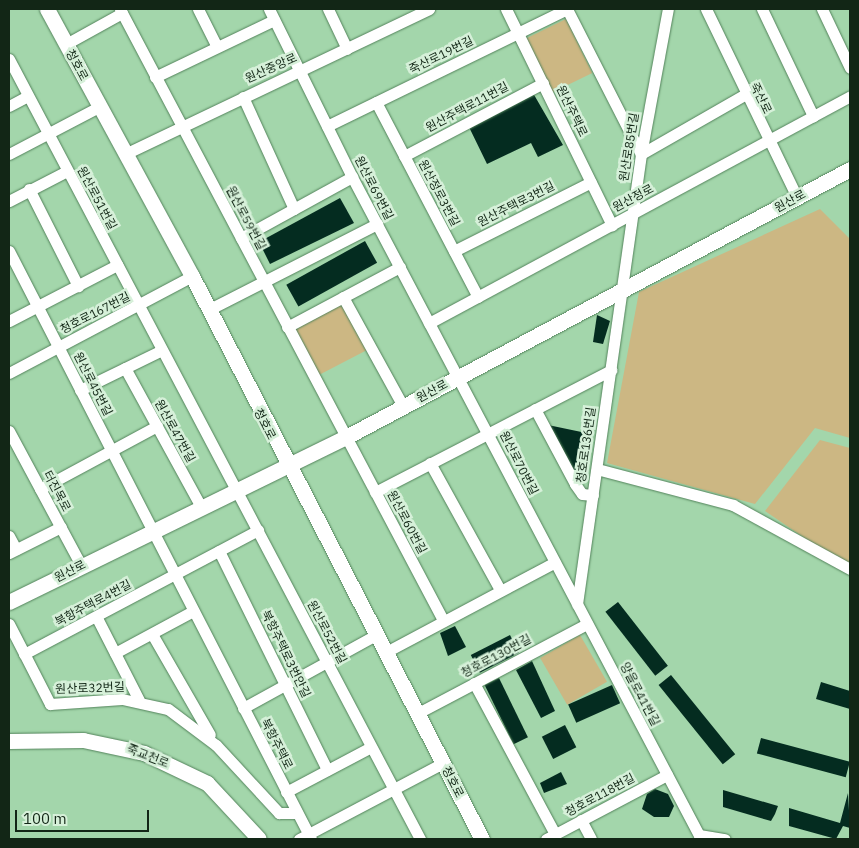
<!DOCTYPE html>
<html>
<head>
<meta charset="utf-8">
<style>
	body { margin:0 }
	#map { position:relative; width:859px; height:848px; overflow:hidden; background:#a3d6ab; font-family:"IBM Plex Sans","Noto Sans KR",sans-serif }
	div>[style] { position:absolute }
	.green>* { inset:0; background:#ccb783; transform-origin:0 0 }
	.building>* { inset:0; background:#042c20; transform-origin:0 0 }
	.roads { filter:drop-shadow(0 0 1px #53835b) drop-shadow(0 0 1px #53835b) }
	.street>* { height:11px; margin:-5.5px; padding:0 5.5px; transform-origin:5.5px; border-radius:5.5px; background:#fff }
	.secondary>* { height:15px; margin:-7.5px; padding:0 7.5px; transform-origin:7.5px; border-radius:7.5px; background:#fff }
	span { translate:-50% -50%; white-space:nowrap; text-align:center; line-height:1.15; -webkit-text-stroke:5px #d6f0d9; paint-order:stroke }
	.street-label { font-size:12px; color:#122616 }
	.frame { position:absolute; inset:0; border:10px solid #122616; pointer-events:none }
	.scale { position:absolute; left:15px; top:810px; width:134px; height:22px; box-sizing:border-box; border:2px solid #122616; border-top:0; padding-left:6px; font-size:15px; line-height:18px; white-space:nowrap; color:#122616; -webkit-text-stroke:4px #d6f0d9; paint-order:stroke }
</style>
</head>
<body>
<div id="map">
	<div class="green">
		<div style="left:566px;top:19px;width:60px;height:44px;rotate:64deg"></div>
		<div style="clip-path:polygon(820px 209px,850px 239px,850px 438px,815px 428px,755px 504px,607px 463px,639px 292px)"></div>
		<div style="clip-path:polygon(338px 304px,344px 305px,367px 350px,317px 376px,293px 331px)"></div>
		<div style="clip-path:polygon(820px 440px,850px 448px,850px 569px,765px 511px)"></div>
		<div style="left:580px;top:635px;width:54px;height:46px;rotate:60deg"></div>
	</div>
	<div class="building">
		<div style="clip-path:polygon(533px 93px,563px 145px,538px 157px,531px 143px,487px 164px,468px 125px)"></div>
		<div style="clip-path:polygon(340px 198px,354px 223px,270px 264px,259px 242px)"></div>
		<div style="left:365px;top:241px;width:25px;height:90px;rotate:61deg"></div>
		<div style="clip-path:polygon(597px 315px,610px 321px,603px 344px,593px 342px)"></div>
		<div style="clip-path:polygon(548px 425px,591px 434px,585px 481px,579px 480px)"></div>
		<div style="left:618px;top:602px;width:81px;height:16px;rotate:52deg"></div>
		<div style="clip-path:polygon(455px 626px,466px 647px,448px 656px,440px 633px)"></div>
		<div style="left:510px;top:635px;width:20px;height:44px;rotate:63deg"></div>
		<div style="clip-path:polygon(532px 661px,555px 711px,541px 718px,516px 670px)"></div>
		<div style="left:671px;top:675px;width:102px;height:16px;rotate:51deg"></div>
		<div style="left:499px;top:678px;width:66px;height:16px;rotate:64deg"></div>
		<div style="clip-path:polygon(821px 682px,850px 691px,850px 709px,816px 699px)"></div>
		<div style="left:612px;top:685px;width:20px;height:48px;rotate:66deg"></div>
		<div style="left:565px;top:725px;width:25px;height:26px;rotate:63deg"></div>
		<div style="left:761px;top:738px;width:92px;height:16px;rotate:15deg"></div>
		<div style="clip-path:polygon(561px 772px,567px 784px,544px 793px,540px 783px)"></div>
		<div style="clip-path:polygon(655px 789px,668px 794px,674px 806px,669px 817px,654px 817px,642px 809px,647px 794px)"></div>
		<div style="clip-path:polygon(723px 790px,778px 806px,775px 814px,771px 821px,723px 807px)"></div>
		<div style="clip-path:polygon(848px 793px,850px 828px,843px 826px,836px 839px,789px 826px,789px 808px,840px 823px)"></div>
	</div>
	<div class="roads">
		<div class="street">
			<div style="left:120px;top:9px;width:691px;rotate:62.14deg"></div>
			<div style="left:198px;top:9px;width:42px;rotate:63.4deg"></div>
			<div style="left:269px;top:9px;width:187px;rotate:63.7deg"></div>
			<div style="left:352px;top:177px;width:748px;rotate:62.2deg"></div>
			<div style="left:328px;top:9px;width:44px;rotate:64.6deg"></div>
			<div style="left:506px;top:9px;width:241px;rotate:63.9deg"></div>
			<div style="left:567px;top:9px;width:163px;rotate:63deg"></div>
			<div style="left:641px;top:154px;width:119px;rotate:-29.8deg"></div>
			<div style="left:706px;top:9px;width:209px;rotate:64.2deg"></div>
			<div style="left:762px;top:9px;width:119px;rotate:64.5deg"></div>
			<div style="left:822px;top:9px;width:65px;rotate:64.6deg"></div>
			<div style="left:66px;top:44px;width:64px;rotate:-29deg"></div>
			<div style="left:9px;top:59px;width:882px;rotate:62.21deg"></div>
			<div style="left:155px;top:77px;width:132px;rotate:-25.6deg"></div>
			<div style="left:243px;top:97px;width:123px;rotate:65.5deg"></div>
			<div style="left:376px;top:102px;width:220px;rotate:62.4deg"></div>
			<div style="left:9px;top:106px;width:21px;rotate:-28deg"></div>
			<div style="left:327px;top:126px;width:267px;rotate:-26deg"></div>
			<div style="left:9px;top:154px;width:102px;rotate:-27.6deg"></div>
			<div style="left:125px;top:154px;width:337px;rotate:-25.5deg"></div>
			<div style="left:404px;top:156px;width:157px;rotate:-27.7deg"></div>
			<div style="left:29px;top:189px;width:109px;rotate:63.2deg"></div>
			<div style="left:9px;top:201px;width:65px;rotate:-27.3deg"></div>
			<div style="left:241px;top:238px;width:127px;rotate:-28.8deg"></div>
			<div style="left:9px;top:251px;width:661px;rotate:62.81deg"></div>
			<div style="left:454px;top:251px;width:153px;rotate:-26.7deg"></div>
			<div style="left:343px;top:297px;width:124px;rotate:61.2deg"></div>
			<div style="left:208px;top:310px;width:190px;rotate:-27deg"></div>
			<div style="left:9px;top:321px;width:122px;rotate:-27.4deg"></div>
			<div style="left:429px;top:323px;width:478px;rotate:-28.3deg"></div>
			<div style="left:287px;top:327px;width:128px;rotate:-28deg"></div>
			<div style="left:125px;top:368px;width:158px;rotate:61.3deg"></div>
			<div style="left:9px;top:373px;width:207px;rotate:-27.9deg"></div>
			<div style="left:80px;top:390px;width:91px;rotate:-26deg"></div>
			<div style="left:535px;top:409px;width:85px;rotate:61.9deg"></div>
			<div style="left:575px;top:484px;width:12px;rotate:55deg"></div>
			<div style="left:582px;top:494px;width:11px;rotate:5deg"></div>
			<div style="left:9px;top:431px;width:152px;rotate:61.8deg"></div>
			<div style="left:430px;top:463px;width:145px;rotate:61.1deg"></div>
			<div style="left:597px;top:469px;width:141px;rotate:14.8deg"></div>
			<div style="left:733px;top:505px;width:133px;rotate:28.7deg"></div>
			<div style="left:40px;top:489px;width:133px;rotate:-28.3deg"></div>
			<div style="left:375px;top:492px;width:266px;rotate:-27.3deg"></div>
			<div style="left:9px;top:536px;width:15px;rotate:62deg"></div>
			<div style="left:219px;top:551px;width:244px;rotate:63.7deg"></div>
			<div style="left:9px;top:553px;width:58px;rotate:-26.6deg"></div>
			<div style="left:577px;top:604px;width:455px;rotate:-81.9deg"></div>
			<div style="left:641px;top:154px;width:147px;rotate:-79.5deg"></div>
			<div style="left:97px;top:618px;width:92px;rotate:62.9deg"></div>
			<div style="left:9px;top:624px;width:90px;rotate:62.9deg"></div>
			<div style="left:50px;top:704px;width:72px;rotate:-4deg"></div>
			<div style="left:122px;top:699px;width:47px;rotate:12.3deg"></div>
			<div style="left:168px;top:709px;width:60px;rotate:36.9deg"></div>
			<div style="left:216px;top:745px;width:93px;rotate:47.2deg"></div>
			<div style="left:279px;top:813px;width:18px"></div>
			<div style="left:152px;top:634px;width:116px;rotate:60.1deg"></div>
			<div style="left:386px;top:652px;width:191px;rotate:-28deg"></div>
			<div style="left:115px;top:653px;width:89px;rotate:-28.3deg"></div>
			<div style="left:24px;top:654px;width:265px;rotate:-27.9deg"></div>
			<div style="left:474px;top:683px;width:171px;rotate:61.8deg"></div>
			<div style="left:243px;top:708px;width:152px;rotate:-28.8deg"></div>
			<div style="left:418px;top:713px;width:191px;rotate:-27.8deg"></div>
			<div style="left:286px;top:792px;width:96px;rotate:-27.9deg"></div>
			<div style="left:581px;top:820px;width:21px;rotate:62deg"></div>
			<div style="left:699px;top:835px;width:26px;rotate:9deg"></div>
			<div style="left:299px;top:839px;width:163px;rotate:-27.8deg"></div>
			<div style="left:546px;top:839px;width:137px;rotate:-27.9deg"></div>
		</div>
		<div class="secondary">
			<div style="left:47px;top:9px;width:304px;rotate:61.5deg"></div>
			<div style="left:192px;top:276px;width:633px;rotate:62.75deg"></div>
			<div style="left:9px;top:602px;width:375px;rotate:-26.1deg"></div>
			<div style="left:346px;top:437px;width:571px;rotate:-28deg"></div>
			<div style="left:9px;top:741px;width:74px;rotate:-0.8deg"></div>
			<div style="left:83px;top:740px;width:62px;rotate:12deg"></div>
			<div style="left:144px;top:753px;width:70px;rotate:25.5deg"></div>
			<div style="left:207px;top:783px;width:76px;rotate:47.1deg"></div>
		</div>
	</div>
	<div class="street-label">
		<span style="left:441px;top:55px;rotate:-26deg">죽산로19번길</span>
		<span style="left:77px;top:65px;rotate:62deg">청호로</span>
		<span style="left:271px;top:68px;rotate:-24deg">원산중앙로</span>
		<span style="left:761px;top:98px;rotate:64deg">죽산로</span>
		<span style="left:467px;top:107px;rotate:-28deg">원산주택로11번길</span>
		<span style="left:572px;top:111px;rotate:64deg">원산주택로</span>
		<span style="left:629px;top:147px;rotate:-81deg">원산로85번길</span>
		<span style="left:374px;top:188px;rotate:63deg">원산로69번길</span>
		<span style="left:439px;top:193px;rotate:62deg">원산정로3번길</span>
		<span style="left:97px;top:198px;rotate:62deg">원산로51번길</span>
		<span style="left:633px;top:198px;rotate:-28deg">원산정로</span>
		<span style="left:790px;top:201px;rotate:-28deg">원산로</span>
		<span style="left:516px;top:204px;rotate:-27deg">원산주택로3번길</span>
		<span style="left:246px;top:218px;rotate:62deg">원산로59번길</span>
		<span style="left:95px;top:313px;rotate:-27deg">청호로167번길</span>
		<span style="left:93px;top:384px;rotate:63deg">원산로45번길</span>
		<span style="left:432px;top:391px;rotate:-28deg">원산로</span>
		<span style="left:265px;top:424px;rotate:63deg">청호로</span>
		<span style="left:175px;top:431px;rotate:61deg">원산로47번길</span>
		<span style="left:586px;top:445px;rotate:-82deg">청호로136번길</span>
		<span style="left:519px;top:463px;rotate:63deg">원산로70번길</span>
		<span style="left:57px;top:491px;rotate:62deg">터진목로</span>
		<span style="left:407px;top:522px;rotate:62deg">원산로60번길</span>
		<span style="left:70px;top:571px;rotate:-27deg">원산로</span>
		<span style="left:93px;top:603px;rotate:-28deg">북항주택로4번길</span>
		<span style="left:327px;top:632px;rotate:62deg">원산로52번길</span>
		<span style="left:286px;top:654px;rotate:64deg">북항주택로3번안길</span>
		<span style="left:496px;top:656px;rotate:-28deg">청호로130번길</span>
		<span style="left:90px;top:688px;rotate:-2deg">원산로32번길</span>
		<span style="left:640px;top:694px;rotate:62deg">양을로41번길</span>
		<span style="left:277px;top:744px;rotate:63deg">북항주택로</span>
		<span style="left:148px;top:756px;rotate:21deg">죽교천로</span>
		<span style="left:453px;top:782px;rotate:63deg">청호로</span>
		<span style="left:600px;top:795px;rotate:-28deg">청호로118번길</span>
	</div>
	<div class="frame"></div>
	<div class="scale">100 m</div>
</div>
</body>
</html>
